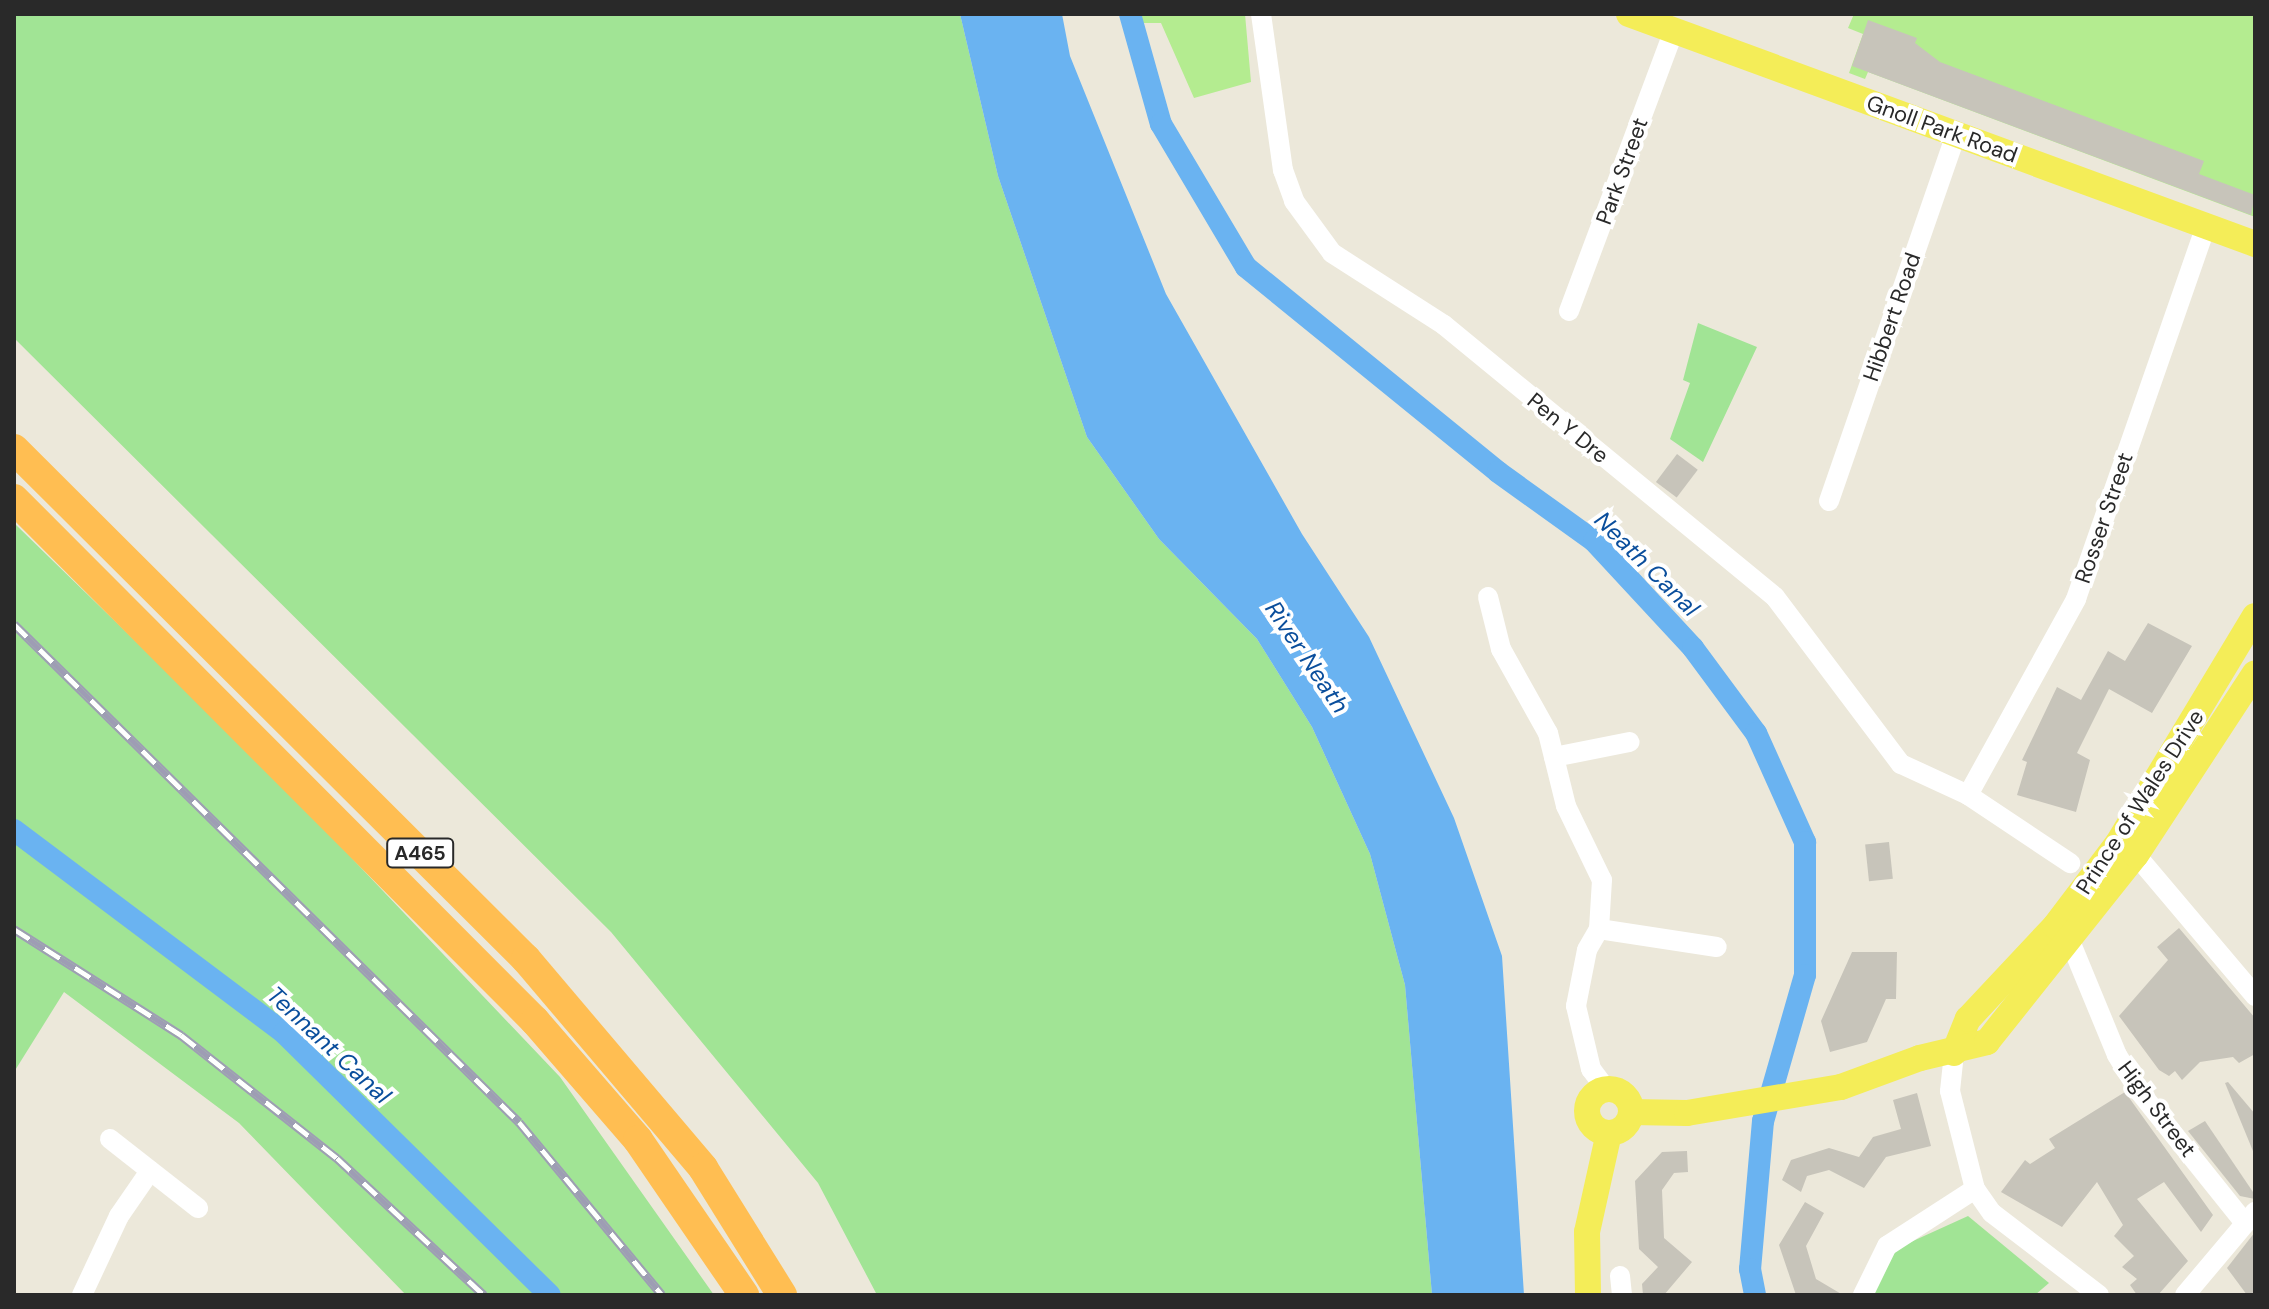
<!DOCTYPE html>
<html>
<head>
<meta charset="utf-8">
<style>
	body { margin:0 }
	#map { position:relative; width:2269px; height:1309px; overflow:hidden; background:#ece8da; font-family:"DM Sans",sans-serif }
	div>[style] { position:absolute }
	.green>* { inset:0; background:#a1e495 }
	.pitch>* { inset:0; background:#b4ec90 }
	.water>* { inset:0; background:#6ab3f1 }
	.canal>* { height:22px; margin:-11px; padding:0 11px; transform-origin:11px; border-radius:11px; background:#6ab3f1 }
	.building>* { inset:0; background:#c7c4ba; transform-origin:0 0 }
	.minor>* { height:20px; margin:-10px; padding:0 10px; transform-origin:10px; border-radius:10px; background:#fff }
	.major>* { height:26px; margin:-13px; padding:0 13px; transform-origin:13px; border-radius:13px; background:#f4ed58 }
	.major>.ring { margin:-13px; padding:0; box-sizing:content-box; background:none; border:26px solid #f4ed58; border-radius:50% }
	.highway>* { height:30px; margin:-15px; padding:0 15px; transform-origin:15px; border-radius:15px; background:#ffbe52 }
	.rail>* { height:9px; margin-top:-4.5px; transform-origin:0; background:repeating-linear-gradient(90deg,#fff 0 18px,#9e9db4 0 36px); box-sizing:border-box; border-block:2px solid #9e9db4 }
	span { translate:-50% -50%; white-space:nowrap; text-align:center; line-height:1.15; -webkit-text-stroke:8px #fff; paint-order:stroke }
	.shield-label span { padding:2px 6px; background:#fff; border:2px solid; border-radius:6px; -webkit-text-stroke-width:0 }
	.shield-label { font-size:20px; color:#292929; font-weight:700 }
	.street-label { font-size:22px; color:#292929 }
	.water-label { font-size:24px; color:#0a4e9c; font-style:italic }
	.frame { position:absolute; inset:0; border:16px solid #292929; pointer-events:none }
</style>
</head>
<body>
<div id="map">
	<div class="green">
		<div style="clip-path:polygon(14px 14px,960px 14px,998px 176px,1087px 437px,1159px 539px,1257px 639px,1312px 727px,1370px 854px,1405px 985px,1432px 1295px,877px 1295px,818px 1183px,611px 932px,14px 338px)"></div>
		<div style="clip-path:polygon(1698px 323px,1757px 347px,1703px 462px,1670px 439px,1690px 383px,1683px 380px)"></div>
		<div style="clip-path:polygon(14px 523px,268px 770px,560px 1077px,714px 1295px,406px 1295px,239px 1123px,64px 992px,14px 1072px)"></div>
		<div style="clip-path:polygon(1968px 1216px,2049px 1283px,2035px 1295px,1872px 1295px,1891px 1251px)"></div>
	</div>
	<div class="pitch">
		<div style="clip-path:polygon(1139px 14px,1245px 14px,1251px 82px,1194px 98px,1161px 23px,1141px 23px)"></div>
		<div style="clip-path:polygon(1854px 14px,2255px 14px,2255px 217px,1868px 72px,1865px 79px,1849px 73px,1863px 34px,1848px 28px)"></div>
	</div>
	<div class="water">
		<div style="clip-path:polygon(960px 14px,1062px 14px,1070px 56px,1166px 294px,1302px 534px,1369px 637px,1454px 818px,1502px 956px,1524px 1295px,1432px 1295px,1405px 985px,1370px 854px,1312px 727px,1257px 639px,1159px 539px,1087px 437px,998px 176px)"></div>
	</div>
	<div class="canal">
		<div style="left:1130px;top:14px;width:114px;rotate:74.3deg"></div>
		<div style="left:1161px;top:124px;width:166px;rotate:59.3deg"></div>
		<div style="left:1246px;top:267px;width:325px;rotate:39.1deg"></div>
		<div style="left:1498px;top:472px;width:118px;rotate:35.7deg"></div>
		<div style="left:1594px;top:541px;width:146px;rotate:47.2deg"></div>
		<div style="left:1693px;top:648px;width:106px;rotate:53.5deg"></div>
		<div style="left:1756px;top:733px;width:120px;rotate:65.8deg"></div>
		<div style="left:1805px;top:842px;width:133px;rotate:90deg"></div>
		<div style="left:1805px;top:975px;width:152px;rotate:106deg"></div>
		<div style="left:1763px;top:1121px;width:149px;rotate:95deg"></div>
		<div style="left:1750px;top:1269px;width:26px;rotate:79deg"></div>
		<div style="left:14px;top:830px;width:338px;rotate:36.9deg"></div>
		<div style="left:284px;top:1033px;width:373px;rotate:44.6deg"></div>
	</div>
	<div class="building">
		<div style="clip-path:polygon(1868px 20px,1917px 38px,1915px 43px,1940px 62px,2204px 161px,2199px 174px,2255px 195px,2251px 215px,1852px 66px)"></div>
		<div style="left:1677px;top:454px;width:26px;height:35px;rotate:37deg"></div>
		<div style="clip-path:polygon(2148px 623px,2192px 646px,2152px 713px,2109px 689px,2077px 753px,2090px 760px,2076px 812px,2017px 795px,2027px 762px,2022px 760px,2057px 687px,2081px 700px,2108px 651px,2125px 661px)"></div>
		<div style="left:1889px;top:842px;width:37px;height:24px;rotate:84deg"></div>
		<div style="clip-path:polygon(2179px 928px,2255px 1018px,2255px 1054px,2239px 1063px,2233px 1057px,2200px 1062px,2182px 1080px,2175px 1071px,2169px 1076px,2159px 1070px,2119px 1016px,2168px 960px,2157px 947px)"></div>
		<div style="clip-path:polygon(1852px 952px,1897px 952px,1896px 999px,1886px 999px,1867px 1042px,1830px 1052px,1821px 1021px)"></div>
		<div style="clip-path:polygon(2228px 1082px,2255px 1114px,2255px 1156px,2225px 1083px)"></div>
		<div style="clip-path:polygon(2125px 1092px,2213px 1215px,2201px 1232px,2164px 1182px,2137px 1199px,2188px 1261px,2158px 1295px,2137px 1295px,2130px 1285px,2137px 1279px,2122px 1267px,2134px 1256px,2114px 1236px,2123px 1225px,2097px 1182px,2062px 1227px,2001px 1192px,2025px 1160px,2030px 1164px,2055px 1148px,2049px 1139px)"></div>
		<div style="clip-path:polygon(1917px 1093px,1931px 1146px,1886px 1157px,1864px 1188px,1829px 1170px,1807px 1176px,1801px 1192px,1782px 1180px,1791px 1160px,1829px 1148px,1859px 1157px,1873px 1137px,1901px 1129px,1893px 1100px)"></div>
		<div style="clip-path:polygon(2205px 1121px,2255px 1195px,2255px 1199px,2240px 1196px,2188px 1131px)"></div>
		<div style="clip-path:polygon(1687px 1151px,1688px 1172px,1674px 1173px,1662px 1190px,1664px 1238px,1692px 1262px,1664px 1295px,1643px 1295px,1642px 1284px,1658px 1267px,1639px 1249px,1635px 1181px,1662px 1152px)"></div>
		<div style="clip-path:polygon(1805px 1202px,1824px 1213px,1806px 1246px,1816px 1279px,1843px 1295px,1796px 1295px,1779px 1245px)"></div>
		<div style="clip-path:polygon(2255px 1232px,2255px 1295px,2247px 1295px,2227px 1268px)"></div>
	</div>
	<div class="minor">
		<div style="left:1261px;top:14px;width:158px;rotate:82deg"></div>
		<div style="left:1283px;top:170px;width:33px;rotate:70deg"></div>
		<div style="left:1294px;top:201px;width:64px;rotate:53.8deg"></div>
		<div style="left:1332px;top:253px;width:133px;rotate:32.7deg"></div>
		<div style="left:1444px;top:325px;width:428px;rotate:39.4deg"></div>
		<div style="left:1775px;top:597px;width:209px;rotate:53deg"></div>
		<div style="left:1901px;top:764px;width:74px;rotate:24.8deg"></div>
		<div style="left:1968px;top:795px;width:123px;rotate:33.7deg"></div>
		<div style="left:1569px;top:311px;width:300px;rotate:-69.5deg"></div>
		<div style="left:1829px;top:501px;width:388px;rotate:-70.9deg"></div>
		<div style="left:1488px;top:597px;width:54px;rotate:76deg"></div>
		<div style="left:1501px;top:649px;width:96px;rotate:60.8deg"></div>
		<div style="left:1548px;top:733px;width:75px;rotate:76.1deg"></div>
		<div style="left:1566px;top:806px;width:82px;rotate:64.1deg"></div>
		<div style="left:1602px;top:880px;width:49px;rotate:93.5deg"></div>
		<div style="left:1599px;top:929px;width:24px;rotate:120deg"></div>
		<div style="left:1587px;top:950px;width:57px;rotate:101.1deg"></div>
		<div style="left:1576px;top:1006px;width:65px;rotate:76.6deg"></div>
		<div style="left:1591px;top:1069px;width:25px;rotate:53deg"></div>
		<div style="left:1554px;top:757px;width:77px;rotate:-11.2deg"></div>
		<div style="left:1968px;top:795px;width:224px;rotate:-61.1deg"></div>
		<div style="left:2076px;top:599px;width:395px;rotate:-70.8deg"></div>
		<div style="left:2136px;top:855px;width:185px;rotate:49.8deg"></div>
		<div style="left:1599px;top:929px;width:119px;rotate:8.7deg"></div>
		<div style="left:2070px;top:941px;width:123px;rotate:67.6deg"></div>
		<div style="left:2117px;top:1055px;width:42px;rotate:58.6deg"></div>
		<div style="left:2139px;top:1091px;width:168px;rotate:51.3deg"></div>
		<div style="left:1954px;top:1053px;width:38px;rotate:96deg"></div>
		<div style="left:1950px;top:1091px;width:101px;rotate:75.7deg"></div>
		<div style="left:1975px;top:1189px;width:29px;rotate:55deg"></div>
		<div style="left:1992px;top:1213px;width:135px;rotate:37.5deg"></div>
		<div style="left:110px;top:1139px;width:112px;rotate:38.1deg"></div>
		<div style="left:1620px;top:1276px;width:19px;rotate:84deg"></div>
		<div style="left:82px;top:1295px;width:87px;rotate:-64.9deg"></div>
		<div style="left:119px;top:1216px;width:55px;rotate:-55.4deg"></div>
		<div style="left:1863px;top:1295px;width:55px;rotate:-63.9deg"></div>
		<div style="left:1887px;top:1246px;width:105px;rotate:-32.9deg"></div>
		<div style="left:2185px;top:1295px;width:109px;rotate:-49.9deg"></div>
	</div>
	<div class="major">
		<div style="left:1629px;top:14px;width:667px;rotate:20.17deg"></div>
		<div style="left:1954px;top:1053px;width:37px;rotate:-68deg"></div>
		<div style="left:1968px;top:1019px;width:127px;rotate:-46.9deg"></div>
		<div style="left:2055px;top:926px;width:104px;rotate:-52.8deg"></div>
		<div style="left:2118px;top:843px;width:265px;rotate:-58.9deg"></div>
		<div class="ring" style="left:1587px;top:1089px;width:18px;height:18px"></div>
		<div style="left:1631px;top:1112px;width:56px;rotate:1deg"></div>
		<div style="left:1687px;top:1113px;width:156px;rotate:-9.6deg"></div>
		<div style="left:1841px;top:1087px;width:84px;rotate:-20.2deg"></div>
		<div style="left:1920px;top:1058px;width:69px;rotate:-13.4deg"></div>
		<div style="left:1987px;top:1042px;width:239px;rotate:-51.5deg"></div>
		<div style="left:2136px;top:855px;width:217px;rotate:-56.8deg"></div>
		<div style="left:1588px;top:1295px;width:63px;rotate:-90.9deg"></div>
		<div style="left:1587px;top:1232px;width:101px;rotate:-77.5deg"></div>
	</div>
	<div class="highway">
		<div style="left:14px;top:449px;width:723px;rotate:44.89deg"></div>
		<div style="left:526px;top:959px;width:274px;rotate:49.7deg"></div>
		<div style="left:703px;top:1168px;width:150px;rotate:58.1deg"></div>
		<div style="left:14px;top:499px;width:738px;rotate:45.05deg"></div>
		<div style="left:535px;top:1021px;width:157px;rotate:49.1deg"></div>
		<div style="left:638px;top:1140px;width:188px;rotate:55.6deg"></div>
	</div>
	<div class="rail">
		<div style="left:14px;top:624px;width:709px;rotate:44.6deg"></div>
		<div style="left:519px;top:1122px;width:224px;rotate:50.4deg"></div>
		<div style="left:14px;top:929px;width:198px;rotate:32.4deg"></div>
		<div style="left:181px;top:1035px;width:199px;rotate:38.3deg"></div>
		<div style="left:337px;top:1158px;width:201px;rotate:43deg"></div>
	</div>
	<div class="shield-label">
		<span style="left:420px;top:853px">A465</span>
	</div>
	<div class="street-label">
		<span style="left:1942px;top:129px;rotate:20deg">Gnoll Park Road</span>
		<span style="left:1622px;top:171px;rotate:-70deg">Park Street</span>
		<span style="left:1892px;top:317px;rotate:-71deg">Hibbert Road</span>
		<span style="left:1568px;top:428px;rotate:39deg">Pen Y Dre</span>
		<span style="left:2104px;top:518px;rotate:-71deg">Rosser Street</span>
		<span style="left:2140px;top:802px;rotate:-57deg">Prince of Wales Drive</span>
		<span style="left:2157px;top:1109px;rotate:53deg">High Street</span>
	</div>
	<div class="water-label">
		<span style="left:1647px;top:564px;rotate:45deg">Neath Canal</span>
		<span style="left:1307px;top:657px;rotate:56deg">River Neath</span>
		<span style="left:329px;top:1045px;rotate:43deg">Tennant Canal</span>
	</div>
	<div class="frame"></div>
</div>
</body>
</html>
